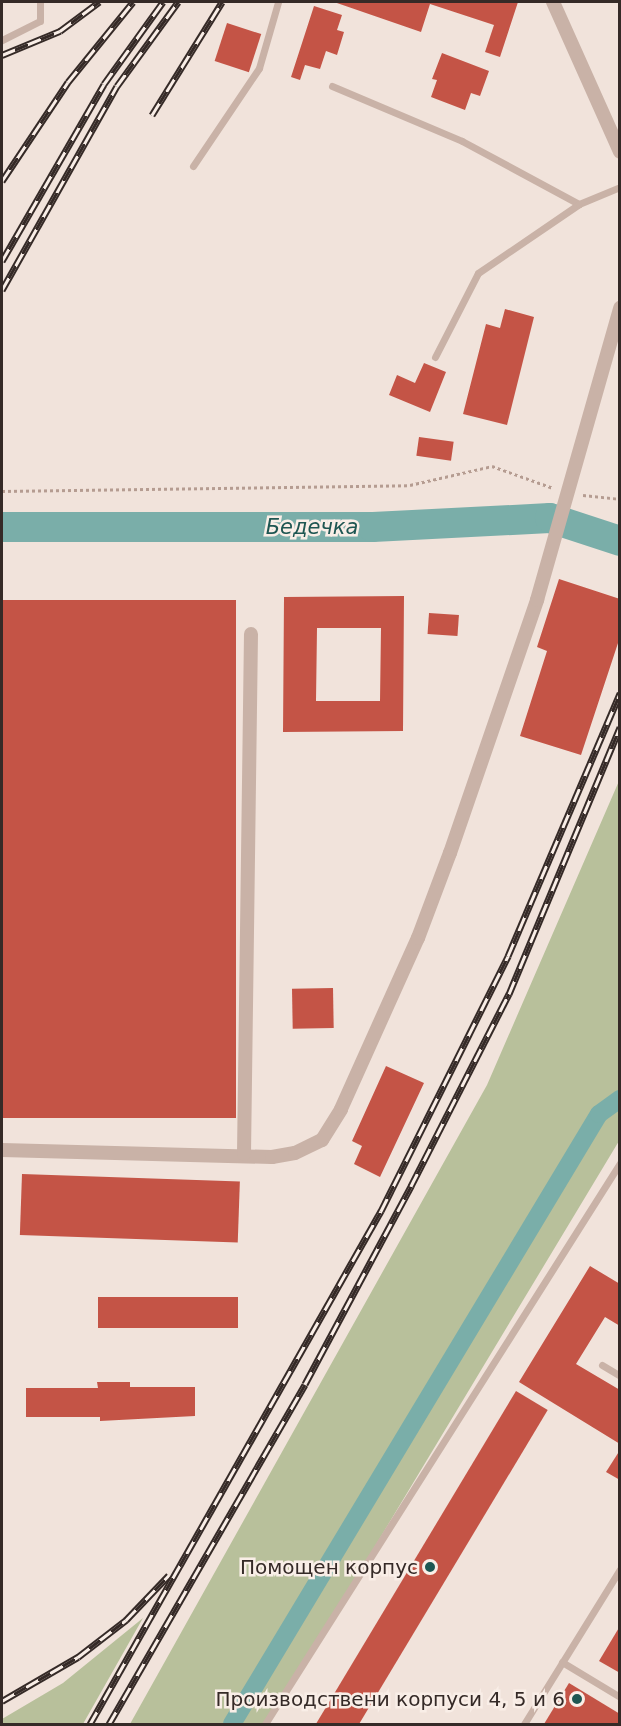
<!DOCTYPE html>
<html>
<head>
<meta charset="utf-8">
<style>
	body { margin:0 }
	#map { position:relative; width:621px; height:1726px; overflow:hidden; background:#f1e3db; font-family:"DejaVu Sans",sans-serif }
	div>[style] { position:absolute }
	.green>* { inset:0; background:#b8c09b }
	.canal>* { height:18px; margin:-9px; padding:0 9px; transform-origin:9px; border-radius:9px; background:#7aaea9 }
	.river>* { height:30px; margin:-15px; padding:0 15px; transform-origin:15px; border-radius:15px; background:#7aaea9 }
	.building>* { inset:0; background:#c45446; transform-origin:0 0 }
	.path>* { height:3px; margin-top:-1.5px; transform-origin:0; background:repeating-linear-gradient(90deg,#b59c91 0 3px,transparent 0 6px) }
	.lane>* { height:7px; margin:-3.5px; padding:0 3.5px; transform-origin:3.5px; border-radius:3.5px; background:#c9b2a7 }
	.street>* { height:14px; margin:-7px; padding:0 7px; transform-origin:7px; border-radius:7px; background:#c9b2a7 }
	.rail>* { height:7px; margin-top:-3.5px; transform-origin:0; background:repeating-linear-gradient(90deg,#f9eee7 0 14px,#352a27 0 28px); box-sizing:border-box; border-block:2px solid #352a27 }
	.dots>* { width:16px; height:16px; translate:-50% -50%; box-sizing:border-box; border:3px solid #f9eee7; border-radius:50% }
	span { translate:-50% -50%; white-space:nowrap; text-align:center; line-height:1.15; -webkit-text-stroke:5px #f9eee7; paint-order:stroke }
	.poi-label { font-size:20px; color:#352a27 }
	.right { translate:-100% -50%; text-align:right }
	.water-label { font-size:21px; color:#1e5652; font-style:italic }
	.frame { position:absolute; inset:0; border:3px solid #352a27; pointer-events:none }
</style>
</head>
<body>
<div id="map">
	<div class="green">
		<div style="clip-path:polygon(619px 781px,619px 1141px,268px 1724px,130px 1724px,487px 1085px)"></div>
		<div style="clip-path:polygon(143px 1618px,83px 1724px,2px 1724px,2px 1719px,63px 1683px)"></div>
	</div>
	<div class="canal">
		<div style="left:232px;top:1724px;width:712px;rotate:-58.97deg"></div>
		<div style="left:599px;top:1114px;width:26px;rotate:-36deg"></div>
	</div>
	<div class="river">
		<div style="left:2px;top:527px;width:371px"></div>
		<div style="left:373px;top:527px;width:177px;rotate:-2.9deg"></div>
		<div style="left:550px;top:518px;width:74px;rotate:18.2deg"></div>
	</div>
	<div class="building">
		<div style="clip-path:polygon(334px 2px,518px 2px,500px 57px,485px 52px,494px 25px,430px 4px,421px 32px)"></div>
		<div style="clip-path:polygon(314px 6px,342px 15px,337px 30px,344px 32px,337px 55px,326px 51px,320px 69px,305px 65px,300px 80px,291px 77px)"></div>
		<div style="left:227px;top:23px;width:36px;height:40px;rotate:18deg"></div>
		<div style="clip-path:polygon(442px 53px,489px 71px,480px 96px,471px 93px,465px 110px,431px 97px,437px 80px,432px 79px)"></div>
		<div style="clip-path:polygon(505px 309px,534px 317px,507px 425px,463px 414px,486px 324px,500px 328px)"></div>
		<div style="clip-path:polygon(424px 363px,446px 372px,430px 412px,389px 395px,397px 375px,415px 383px)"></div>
		<div style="left:419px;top:437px;width:35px;height:19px;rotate:8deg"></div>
		<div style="clip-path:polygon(559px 579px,620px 599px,620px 637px,581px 755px,520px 736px,547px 651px,537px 647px)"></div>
		<div style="clip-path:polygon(evenodd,404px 596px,403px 731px,283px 732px,284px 597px,404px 596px,317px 628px,381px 628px,380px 701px,316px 701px,317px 628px)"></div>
		<div style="left:2px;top:600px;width:234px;height:518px"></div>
		<div style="left:429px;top:613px;width:30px;height:21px;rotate:4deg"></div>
		<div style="left:333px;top:988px;width:40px;height:41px;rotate:89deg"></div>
		<div style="clip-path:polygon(386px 1066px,424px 1083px,380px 1177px,354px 1164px,362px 1146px,352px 1141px)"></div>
		<div style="left:22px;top:1174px;width:218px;height:61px;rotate:2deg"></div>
		<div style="clip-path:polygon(590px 1266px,620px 1284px,620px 1326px,605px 1317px,576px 1364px,620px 1390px,620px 1444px,519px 1382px)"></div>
		<div style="left:98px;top:1297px;width:140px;height:31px"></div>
		<div style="clip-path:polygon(97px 1382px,130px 1382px,130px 1387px,195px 1387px,195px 1416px,100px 1421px,100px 1417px,26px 1417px,26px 1388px,98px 1388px)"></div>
		<div style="left:516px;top:1391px;width:37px;height:391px;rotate:31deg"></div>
		<div style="clip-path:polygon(620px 1450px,620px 1480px,606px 1472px)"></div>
		<div style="clip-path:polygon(620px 1626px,620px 1673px,599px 1661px)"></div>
		<div style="clip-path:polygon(569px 1683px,620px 1714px,620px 1724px,544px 1724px)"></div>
	</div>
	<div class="path">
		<div style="left:2px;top:491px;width:408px;rotate:-0.8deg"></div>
		<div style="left:410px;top:485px;width:84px;rotate:-13deg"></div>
		<div style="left:492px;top:466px;width:65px;rotate:19.8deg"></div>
		<div style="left:583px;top:495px;width:37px;rotate:6deg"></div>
	</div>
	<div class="lane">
		<div style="left:2px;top:40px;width:42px;rotate:-26.6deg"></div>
		<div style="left:40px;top:21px;width:19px;rotate:-90deg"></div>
		<div style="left:332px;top:86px;width:141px;rotate:22.9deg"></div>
		<div style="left:462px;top:141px;width:133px;rotate:28.3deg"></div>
		<div style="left:193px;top:166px;width:118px;rotate:-56deg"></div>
		<div style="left:259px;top:68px;width:69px;rotate:-73.9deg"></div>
		<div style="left:435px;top:357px;width:94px;rotate:-62.9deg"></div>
		<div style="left:478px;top:273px;width:122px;rotate:-34.3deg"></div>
		<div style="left:579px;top:204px;width:44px;rotate:-22.5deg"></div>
		<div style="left:602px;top:1365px;width:21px;rotate:31deg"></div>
		<div style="left:562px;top:1662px;width:68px;rotate:31.1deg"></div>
		<div style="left:265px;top:1724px;width:664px;rotate:-57.67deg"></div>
		<div style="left:524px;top:1724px;width:182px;rotate:-58.2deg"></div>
	</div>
	<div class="street">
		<div style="left:553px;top:2px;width:164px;rotate:65.9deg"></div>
		<div style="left:2px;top:1150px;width:270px;rotate:1.5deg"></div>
		<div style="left:272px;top:1157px;width:23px;rotate:-10deg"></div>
		<div style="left:295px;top:1153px;width:30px;rotate:-26deg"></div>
		<div style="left:322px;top:1140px;width:36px;rotate:-58deg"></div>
		<div style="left:341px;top:1109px;width:188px;rotate:-65.8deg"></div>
		<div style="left:418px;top:938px;width:91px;rotate:-69.4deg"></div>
		<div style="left:450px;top:853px;width:268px;rotate:-71deg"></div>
		<div style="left:537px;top:600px;width:304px;rotate:-74.1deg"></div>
		<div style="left:244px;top:1154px;width:520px;rotate:-89.23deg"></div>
	</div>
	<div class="rail">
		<div style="left:2px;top:55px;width:63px;rotate:-22.5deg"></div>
		<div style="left:60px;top:31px;width:49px;rotate:-36.6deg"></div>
		<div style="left:152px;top:115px;width:133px;rotate:-58.2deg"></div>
		<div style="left:2px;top:181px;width:119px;rotate:-56.3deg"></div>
		<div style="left:68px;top:82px;width:103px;rotate:-50.9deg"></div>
		<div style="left:2px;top:261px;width:204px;rotate:-60deg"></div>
		<div style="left:104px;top:84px;width:101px;rotate:-54.3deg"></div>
		<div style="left:2px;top:290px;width:234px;rotate:-60.6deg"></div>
		<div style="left:117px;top:86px;width:104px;rotate:-54deg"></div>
		<div style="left:2px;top:1701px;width:88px;rotate:-30.1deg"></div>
		<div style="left:78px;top:1657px;width:61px;rotate:-37.6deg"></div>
		<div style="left:126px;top:1620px;width:62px;rotate:-46.3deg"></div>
		<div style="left:90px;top:1724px;width:590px;rotate:-60.44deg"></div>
		<div style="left:381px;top:1211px;width:285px;rotate:-63.5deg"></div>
		<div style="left:508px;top:956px;width:286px;rotate:-66.9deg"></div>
		<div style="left:109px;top:1724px;width:392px;rotate:-60deg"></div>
		<div style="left:305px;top:1384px;width:225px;rotate:-61.8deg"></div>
		<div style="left:411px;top:1186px;width:216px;rotate:-63deg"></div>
		<div style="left:509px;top:994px;width:289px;rotate:-67.4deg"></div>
	</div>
	<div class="dots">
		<div style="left:430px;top:1567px;background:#1e5652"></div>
		<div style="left:577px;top:1699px;background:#1e5652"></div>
	</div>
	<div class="poi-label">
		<span class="right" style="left:418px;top:1567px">Помощен корпус</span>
		<span class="right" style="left:565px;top:1699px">Производствени корпуси 4, 5 и 6</span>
	</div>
	<div class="water-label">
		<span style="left:312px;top:527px">Бедечка</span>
	</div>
	<div class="frame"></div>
</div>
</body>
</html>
